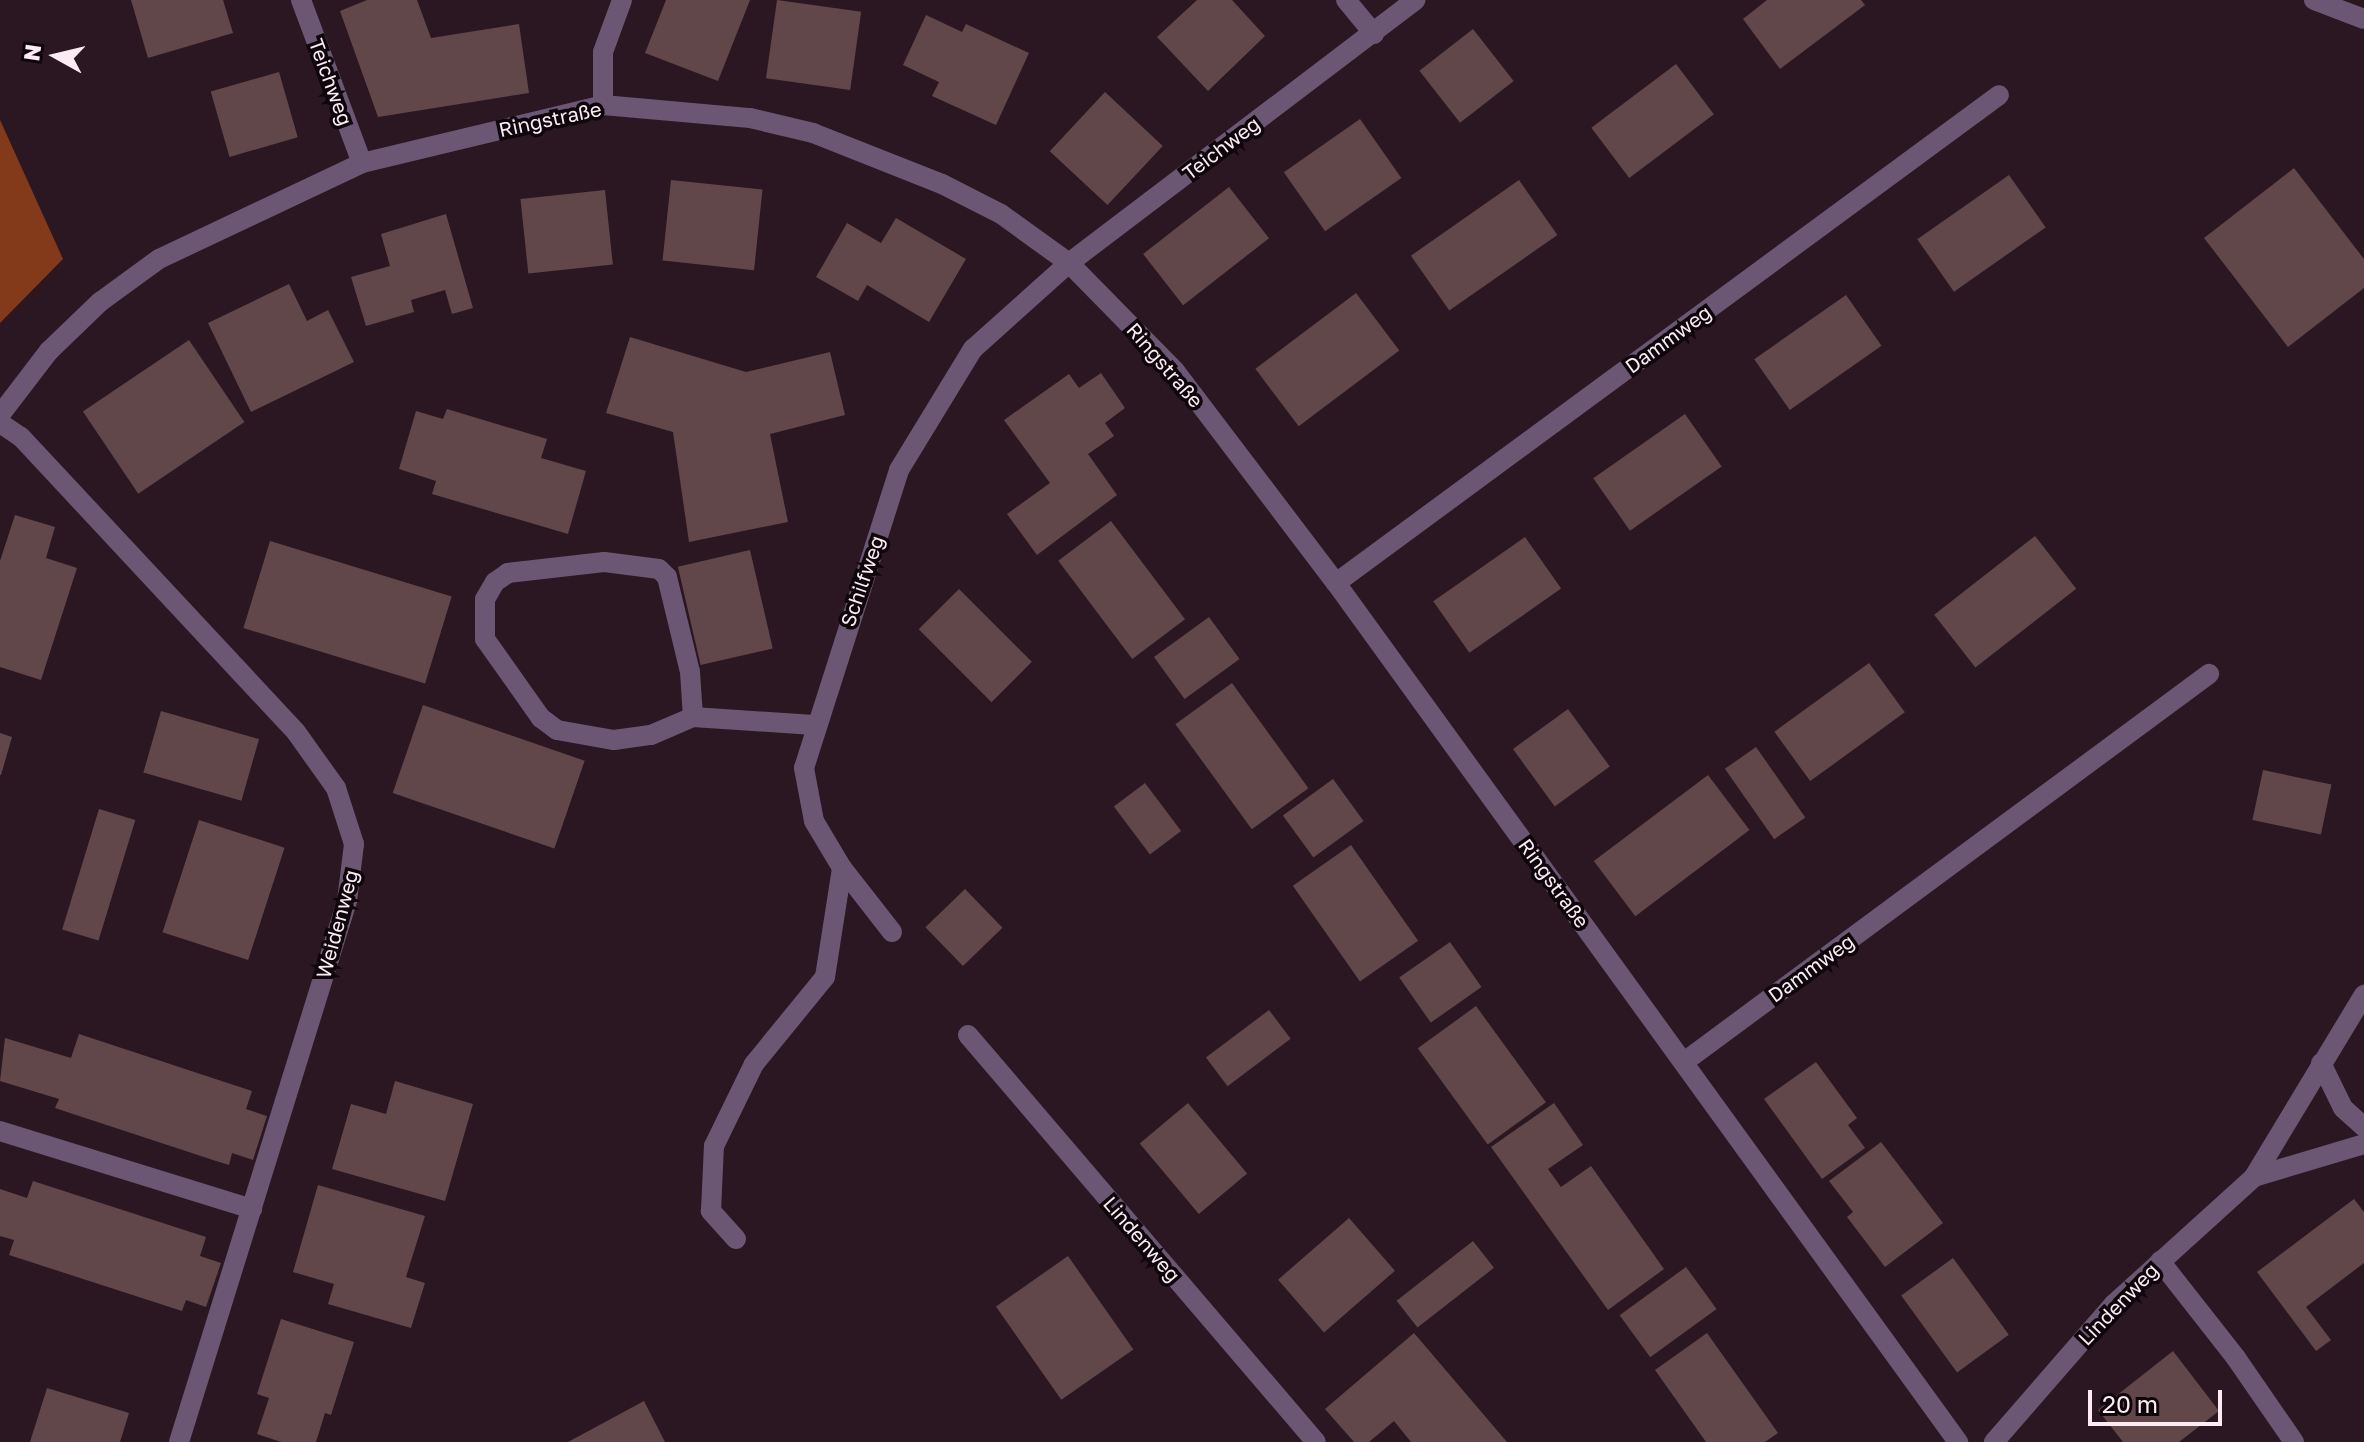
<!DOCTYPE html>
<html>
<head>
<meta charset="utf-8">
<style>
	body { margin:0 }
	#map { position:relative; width:2364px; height:1442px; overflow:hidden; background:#2b1722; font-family:"Golos Text",sans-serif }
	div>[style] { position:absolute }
	.forest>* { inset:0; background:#833a1a }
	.building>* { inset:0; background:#614749; transform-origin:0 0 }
	.lane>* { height:20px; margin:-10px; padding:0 10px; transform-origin:10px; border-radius:10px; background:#6b5773 }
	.street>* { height:20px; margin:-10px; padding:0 10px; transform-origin:10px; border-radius:10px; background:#6b5773 }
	span { translate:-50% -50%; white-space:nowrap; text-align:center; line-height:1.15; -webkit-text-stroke:7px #0e060a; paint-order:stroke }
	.street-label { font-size:20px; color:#fbecf3 }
	.north { position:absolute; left:16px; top:16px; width:80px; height:80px; -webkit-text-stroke:6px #0e060a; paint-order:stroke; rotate:278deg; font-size:22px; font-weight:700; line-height:32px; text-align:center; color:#fbecf3 }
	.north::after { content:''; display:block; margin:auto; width:28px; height:36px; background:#fbecf3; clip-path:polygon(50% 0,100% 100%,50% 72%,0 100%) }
	.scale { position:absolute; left:2088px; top:1390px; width:134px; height:36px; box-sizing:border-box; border:4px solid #fbecf3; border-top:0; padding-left:10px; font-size:24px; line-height:28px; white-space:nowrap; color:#fbecf3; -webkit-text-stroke:6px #0e060a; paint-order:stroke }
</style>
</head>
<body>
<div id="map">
	<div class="forest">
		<div style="clip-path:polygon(0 120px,63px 259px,0 323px)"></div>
	</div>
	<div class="building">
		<div style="clip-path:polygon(131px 0,223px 0,233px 33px,148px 58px)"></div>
		<div style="clip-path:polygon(367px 0,417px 0,431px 38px,519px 24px,529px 93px,378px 117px,340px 11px)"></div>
		<div style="clip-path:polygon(666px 0,750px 0,718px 81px,645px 53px)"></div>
		<div style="left:777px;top:0;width:85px;height:79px;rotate:8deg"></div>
		<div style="clip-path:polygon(1197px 0,1232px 0,1265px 36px,1208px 91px,1157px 37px)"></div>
		<div style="clip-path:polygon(1767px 0,1861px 0,1865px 5px,1780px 69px,1743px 19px)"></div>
		<div style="clip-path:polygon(926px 15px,962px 32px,966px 24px,1029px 53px,996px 125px,932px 96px,939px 82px,903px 65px)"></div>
		<div style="left:1473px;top:29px;width:66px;height:68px;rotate:52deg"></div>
		<div style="left:1676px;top:64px;width:63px;height:106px;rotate:53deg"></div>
		<div style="left:279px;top:72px;width:68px;height:71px;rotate:74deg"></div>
		<div style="left:1105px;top:92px;width:79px;height:81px;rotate:43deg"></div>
		<div style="left:1360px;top:119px;width:72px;height:93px;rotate:55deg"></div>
		<div style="clip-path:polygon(2294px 168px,2364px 259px,2364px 288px,2288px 347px,2204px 238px)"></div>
		<div style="left:2009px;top:175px;width:64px;height:112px;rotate:55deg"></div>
		<div style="left:671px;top:180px;width:92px;height:81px;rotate:6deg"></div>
		<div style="left:1519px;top:180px;width:67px;height:132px;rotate:55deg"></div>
		<div style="left:1229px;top:187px;width:65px;height:109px;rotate:52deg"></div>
		<div style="left:605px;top:190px;width:75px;height:85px;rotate:84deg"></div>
		<div style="clip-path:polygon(446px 214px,473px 308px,452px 314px,445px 290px,411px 300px,414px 312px,366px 326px,351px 277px,390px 266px,381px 234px)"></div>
		<div style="clip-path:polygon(896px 218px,966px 259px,929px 322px,867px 285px,858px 301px,816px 277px,847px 223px,881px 243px)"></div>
		<div style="clip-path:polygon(289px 284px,307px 321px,328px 310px,354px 362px,251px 412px,208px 323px)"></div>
		<div style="left:1356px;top:293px;width:72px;height:126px;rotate:53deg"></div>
		<div style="left:1846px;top:295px;width:62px;height:112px;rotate:55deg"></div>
		<div style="clip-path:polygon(630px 337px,746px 372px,830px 352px,845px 415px,770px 434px,788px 522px,689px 542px,673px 432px,606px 413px)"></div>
		<div style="left:189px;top:340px;width:99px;height:128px;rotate:56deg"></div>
		<div style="clip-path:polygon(1101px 373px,1125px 408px,1105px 423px,1114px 436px,1088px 454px,1117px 495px,1037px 555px,1007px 514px,1050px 483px,1004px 420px,1069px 374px,1079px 388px)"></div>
		<div style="clip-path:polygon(447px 409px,547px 439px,541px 458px,586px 471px,568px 534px,432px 494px,436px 481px,399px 469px,416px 411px,443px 419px)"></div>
		<div style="left:1685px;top:414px;width:64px;height:112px;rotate:55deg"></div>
		<div style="clip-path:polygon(15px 515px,55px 527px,46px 558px,77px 568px,41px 680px,0 667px,0 561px)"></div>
		<div style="left:1111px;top:521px;width:123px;height:66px;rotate:53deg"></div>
		<div style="left:2035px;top:536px;width:67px;height:128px;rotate:52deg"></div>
		<div style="left:1525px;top:537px;width:63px;height:112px;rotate:55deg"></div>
		<div style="left:270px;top:541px;width:190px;height:91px;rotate:17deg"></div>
		<div style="left:750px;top:550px;width:101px;height:74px;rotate:77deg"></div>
		<div style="left:959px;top:589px;width:103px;height:57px;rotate:45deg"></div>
		<div style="left:1209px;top:617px;width:52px;height:68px;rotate:54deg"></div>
		<div style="left:1869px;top:663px;width:61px;height:117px;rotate:54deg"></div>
		<div style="left:1232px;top:683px;width:130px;height:70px;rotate:54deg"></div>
		<div style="left:423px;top:705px;width:171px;height:93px;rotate:19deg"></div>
		<div style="left:1568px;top:709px;width:71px;height:68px;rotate:54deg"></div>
		<div style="left:161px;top:711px;width:102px;height:64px;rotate:16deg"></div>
		<div style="clip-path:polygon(0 733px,12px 737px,1px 775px,0 775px)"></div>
		<div style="left:1756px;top:747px;width:86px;height:38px;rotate:55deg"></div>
		<div style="left:2263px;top:770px;width:70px;height:51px;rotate:12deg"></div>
		<div style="left:1708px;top:775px;width:69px;height:143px;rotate:53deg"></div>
		<div style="left:1333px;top:779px;width:52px;height:62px;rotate:54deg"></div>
		<div style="left:1145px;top:783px;width:60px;height:39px;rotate:53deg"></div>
		<div style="left:99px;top:809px;width:38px;height:126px;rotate:17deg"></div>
		<div style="left:199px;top:820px;width:90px;height:118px;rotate:18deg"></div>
		<div style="left:1351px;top:845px;width:117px;height:71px;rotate:55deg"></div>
		<div style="left:965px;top:889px;width:54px;height:55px;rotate:46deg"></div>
		<div style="left:1450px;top:942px;width:55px;height:62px;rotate:55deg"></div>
		<div style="left:1476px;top:1006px;width:119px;height:72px;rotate:54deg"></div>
		<div style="left:1269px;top:1010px;width:36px;height:79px;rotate:53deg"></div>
		<div style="clip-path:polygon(79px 1034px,252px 1091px,246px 1109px,267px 1116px,253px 1160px,232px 1153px,229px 1165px,213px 1160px,61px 1110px,55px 1108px,59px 1099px,0 1081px,5px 1038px,71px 1058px)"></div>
		<div style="clip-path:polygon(1816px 1062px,1857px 1118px,1848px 1125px,1865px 1148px,1822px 1179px,1764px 1099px)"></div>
		<div style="clip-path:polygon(395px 1081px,473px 1104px,445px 1201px,332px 1169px,351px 1104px,386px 1114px)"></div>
		<div style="left:1188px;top:1103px;width:92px;height:63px;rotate:50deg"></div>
		<div style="clip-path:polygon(1554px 1103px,1583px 1145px,1548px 1169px,1561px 1187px,1591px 1166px,1664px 1269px,1608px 1310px,1491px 1147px)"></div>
		<div style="clip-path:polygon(1881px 1142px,1943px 1223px,1885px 1267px,1847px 1217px,1853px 1212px,1829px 1181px)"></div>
		<div style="clip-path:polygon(33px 1181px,206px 1237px,200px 1256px,221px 1263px,206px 1307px,186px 1300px,182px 1311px,9px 1255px,14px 1240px,0 1236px,0 1189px,27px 1198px)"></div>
		<div style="clip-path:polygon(318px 1185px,425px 1216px,406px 1277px,425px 1283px,411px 1328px,328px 1304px,334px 1284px,293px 1272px)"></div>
		<div style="clip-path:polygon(2354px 1199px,2364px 1212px,2364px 1263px,2306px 1307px,2331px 1340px,2316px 1351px,2257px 1272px)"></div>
		<div style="left:1349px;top:1218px;width:70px;height:94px;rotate:49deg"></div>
		<div style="left:1473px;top:1241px;width:34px;height:97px;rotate:52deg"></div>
		<div style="left:1068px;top:1256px;width:114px;height:88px;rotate:55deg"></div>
		<div style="left:1953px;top:1258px;width:95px;height:64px;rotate:54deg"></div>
		<div style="left:1686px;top:1267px;width:52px;height:82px;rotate:54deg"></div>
		<div style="clip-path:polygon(281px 1319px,354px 1342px,331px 1415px,325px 1413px,316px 1442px,281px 1442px,257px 1434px,269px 1398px,257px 1394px)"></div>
		<div style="clip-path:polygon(1414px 1333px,1507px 1442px,1411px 1442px,1394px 1421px,1369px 1442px,1354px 1442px,1325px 1409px)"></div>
		<div style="clip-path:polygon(1707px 1333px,1778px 1433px,1765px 1442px,1706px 1442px,1655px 1370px)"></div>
		<div style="clip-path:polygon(2173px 1351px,2219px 1411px,2179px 1442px,2123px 1442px,2098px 1410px)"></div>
		<div style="clip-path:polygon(47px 1388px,129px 1413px,120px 1442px,30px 1442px)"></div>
		<div style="clip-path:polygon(644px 1401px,665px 1442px,568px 1442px)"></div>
	</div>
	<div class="lane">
		<div style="left:693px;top:717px;width:45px;rotate:-93.8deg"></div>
		<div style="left:690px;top:672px;width:98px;rotate:-103.6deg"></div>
		<div style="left:667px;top:577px;width:11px;rotate:-135deg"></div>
		<div style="left:659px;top:569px;width:55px;rotate:-172.7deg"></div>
		<div style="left:604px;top:562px;width:97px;rotate:173.5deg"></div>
		<div style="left:508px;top:573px;width:16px;rotate:145deg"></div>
		<div style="left:495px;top:582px;width:20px;rotate:120deg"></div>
		<div style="left:485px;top:599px;width:40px;rotate:90deg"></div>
		<div style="left:485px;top:639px;width:97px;rotate:54.7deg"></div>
		<div style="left:541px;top:718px;width:20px;rotate:37deg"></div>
		<div style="left:557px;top:730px;width:58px;rotate:10deg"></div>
		<div style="left:614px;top:740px;width:37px;rotate:-8deg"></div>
		<div style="left:651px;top:735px;width:46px;rotate:-23.2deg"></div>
		<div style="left:693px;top:717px;width:121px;rotate:3.8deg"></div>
		<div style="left:0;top:1131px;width:264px;rotate:17.2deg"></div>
		<div style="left:736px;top:1239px;width:38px;rotate:-132deg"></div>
		<div style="left:711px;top:1211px;width:65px;rotate:-87.4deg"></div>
		<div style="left:714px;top:1146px;width:91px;rotate:-64deg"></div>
		<div style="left:754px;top:1064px;width:112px;rotate:-50.8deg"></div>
		<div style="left:825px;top:977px;width:110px;rotate:-81.1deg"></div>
		<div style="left:2160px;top:1261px;width:123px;rotate:51.9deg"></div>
		<div style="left:2236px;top:1358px;width:102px;rotate:55.4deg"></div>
	</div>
	<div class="street">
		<div style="left:301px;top:0;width:174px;rotate:69.5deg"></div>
		<div style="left:1346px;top:0;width:44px;rotate:50.5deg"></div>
		<div style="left:2314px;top:0;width:53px;rotate:20.8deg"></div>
		<div style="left:603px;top:105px;width:53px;rotate:-90deg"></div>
		<div style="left:603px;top:52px;width:55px;rotate:-69.9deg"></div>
		<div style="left:0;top:415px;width:81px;rotate:-52.6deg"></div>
		<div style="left:49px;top:351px;width:71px;rotate:-43.9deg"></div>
		<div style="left:100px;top:302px;width:73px;rotate:-36.1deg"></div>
		<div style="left:159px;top:259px;width:225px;rotate:-25.3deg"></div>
		<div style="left:362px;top:163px;width:248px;rotate:-13.5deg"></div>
		<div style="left:603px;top:105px;width:148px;rotate:5.1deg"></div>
		<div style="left:750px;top:118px;width:65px;rotate:13.4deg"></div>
		<div style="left:813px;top:133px;width:139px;rotate:21.6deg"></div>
		<div style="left:942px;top:184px;width:66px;rotate:27deg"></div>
		<div style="left:1001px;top:214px;width:84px;rotate:35.8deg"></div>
		<div style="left:1069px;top:263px;width:151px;rotate:45.5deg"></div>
		<div style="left:1175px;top:371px;width:266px;rotate:52.8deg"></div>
		<div style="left:1336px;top:583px;width:1061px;rotate:54.09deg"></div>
		<div style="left:0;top:423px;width:25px;rotate:34deg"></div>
		<div style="left:21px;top:437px;width:403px;rotate:47deg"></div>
		<div style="left:296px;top:732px;width:69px;rotate:54.5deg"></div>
		<div style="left:336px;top:788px;width:59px;rotate:72.2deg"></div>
		<div style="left:354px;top:844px;width:57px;rotate:97deg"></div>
		<div style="left:347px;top:901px;width:566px;rotate:107.25deg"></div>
		<div style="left:1336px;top:583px;width:823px;rotate:-36.35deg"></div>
		<div style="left:892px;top:932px;width:81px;rotate:-128deg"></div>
		<div style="left:842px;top:868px;width:55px;rotate:-120.8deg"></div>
		<div style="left:814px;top:821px;width:54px;rotate:-100.7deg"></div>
		<div style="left:804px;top:768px;width:313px;rotate:-72.3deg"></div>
		<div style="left:899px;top:470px;width:142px;rotate:-58.6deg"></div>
		<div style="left:973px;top:349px;width:129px;rotate:-41.9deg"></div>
		<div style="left:1069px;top:263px;width:435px;rotate:-37.2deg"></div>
		<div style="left:968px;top:1035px;width:535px;rotate:49.47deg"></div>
		<div style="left:1684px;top:1062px;width:653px;rotate:-36.47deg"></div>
		<div style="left:2321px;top:1063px;width:50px;rotate:63.9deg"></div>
		<div style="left:2343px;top:1108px;width:28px;rotate:42deg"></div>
		<div style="left:2254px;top:1177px;width:115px;rotate:-16.7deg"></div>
		<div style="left:1994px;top:1442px;width:183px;rotate:-49deg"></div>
		<div style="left:2114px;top:1304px;width:189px;rotate:-42.2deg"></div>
		<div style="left:2254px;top:1177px;width:213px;rotate:-58.9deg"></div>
	</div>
	<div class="street-label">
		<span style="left:331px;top:82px;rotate:70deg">Teichweg</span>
		<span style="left:550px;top:119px;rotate:-12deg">Ringstraße</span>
		<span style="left:1221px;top:148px;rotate:-37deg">Teichweg</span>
		<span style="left:1668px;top:339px;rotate:-36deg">Dammweg</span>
		<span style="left:1165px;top:365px;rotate:49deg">Ringstraße</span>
		<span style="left:862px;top:581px;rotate:-71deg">Schilfweg</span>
		<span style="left:1554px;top:883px;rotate:54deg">Ringstraße</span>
		<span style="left:337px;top:924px;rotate:-75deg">Weidenweg</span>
		<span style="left:1811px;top:968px;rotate:-36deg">Dammweg</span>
		<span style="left:1142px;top:1239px;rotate:49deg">Lindenweg</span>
		<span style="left:2118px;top:1304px;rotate:-46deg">Lindenweg</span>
	</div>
	<div class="north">N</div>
	<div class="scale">20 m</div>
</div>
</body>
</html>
